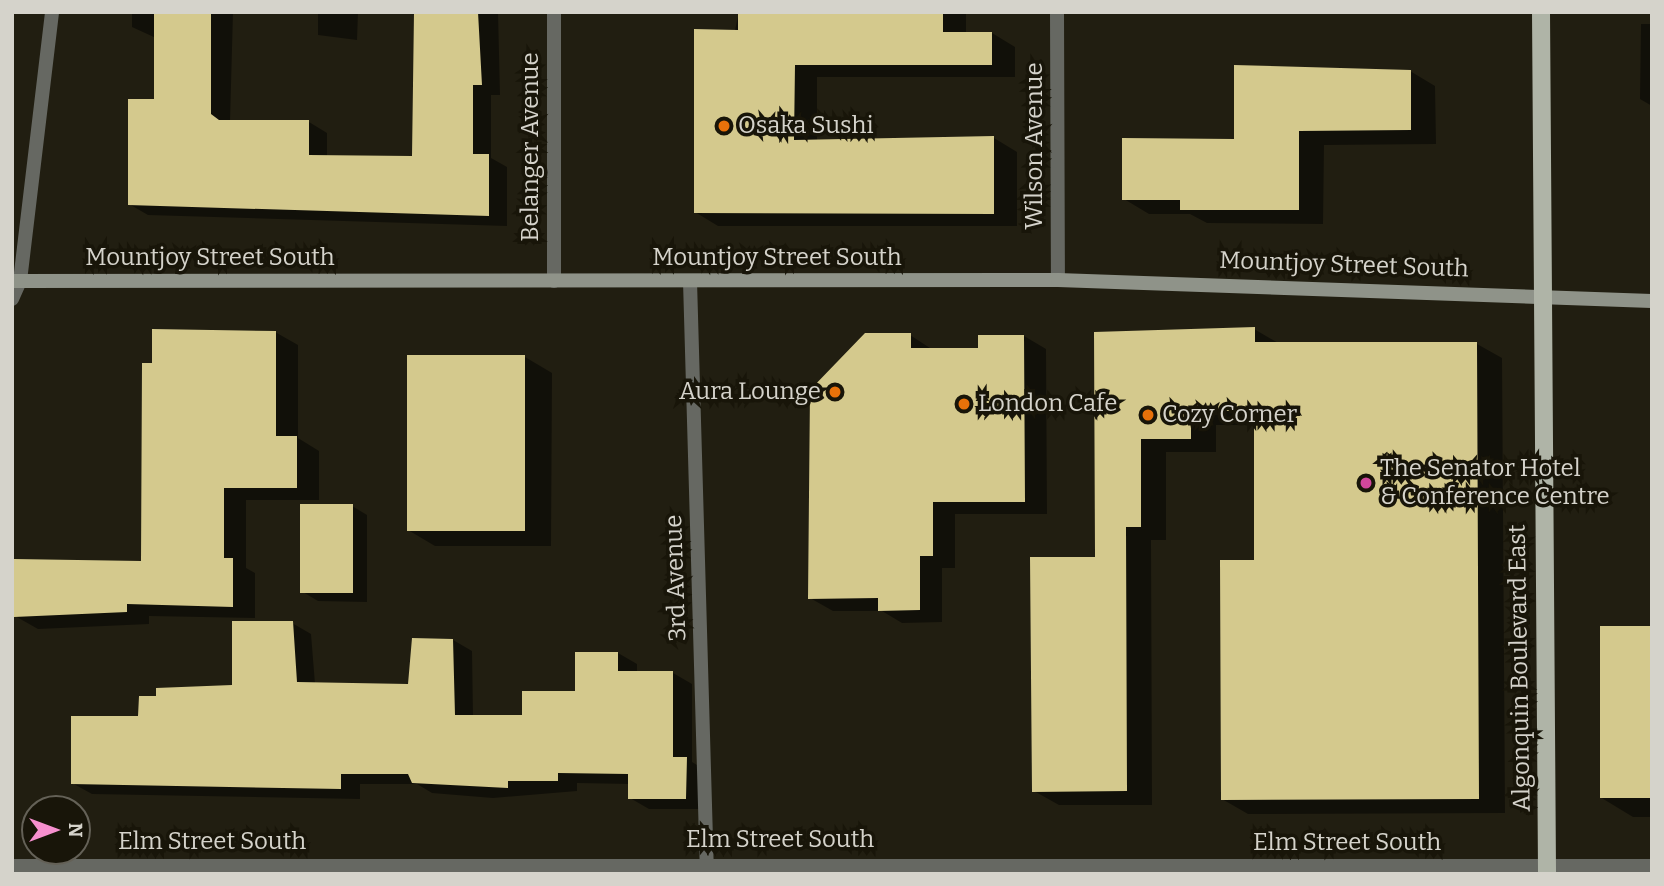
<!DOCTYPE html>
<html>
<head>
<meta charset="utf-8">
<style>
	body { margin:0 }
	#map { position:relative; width:1664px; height:886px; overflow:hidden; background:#211e11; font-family:Bitter,serif }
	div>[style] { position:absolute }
	.shadow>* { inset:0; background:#0007 }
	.building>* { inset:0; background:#d4c98d; transform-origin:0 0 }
	.street>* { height:14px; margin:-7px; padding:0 7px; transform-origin:7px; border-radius:7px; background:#666862 }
	.secondary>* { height:14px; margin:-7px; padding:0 7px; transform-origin:7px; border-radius:7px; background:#8f9389 }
	.primary>* { height:18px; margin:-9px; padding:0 9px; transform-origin:9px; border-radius:9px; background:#afb4a7 }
	.dots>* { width:19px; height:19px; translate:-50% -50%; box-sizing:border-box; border:4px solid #181509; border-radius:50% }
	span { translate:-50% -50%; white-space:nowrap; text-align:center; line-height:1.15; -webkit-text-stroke:7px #181509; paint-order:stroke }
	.poi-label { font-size:24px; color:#d5d3cb }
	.left { translate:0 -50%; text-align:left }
	.right { translate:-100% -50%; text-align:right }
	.street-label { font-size:24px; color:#d5d3cb }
	.frame { position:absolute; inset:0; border:14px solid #d5d3cb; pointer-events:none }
	.north { position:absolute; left:21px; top:795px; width:70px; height:70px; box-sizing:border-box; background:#181509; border:2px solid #646157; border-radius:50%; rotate:90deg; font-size:19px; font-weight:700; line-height:28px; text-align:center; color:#d5d3cb }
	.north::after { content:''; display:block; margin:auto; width:24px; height:32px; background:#f690cf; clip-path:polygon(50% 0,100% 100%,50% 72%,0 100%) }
</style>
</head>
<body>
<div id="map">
	<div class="shadow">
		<div style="clip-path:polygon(132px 12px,233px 12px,230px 122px,309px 122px,327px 133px,327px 157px,413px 157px,416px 12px,498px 12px,500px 95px,491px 95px,491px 158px,507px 167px,507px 226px,148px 215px,129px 204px,156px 101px,156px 38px,132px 27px)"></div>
		<div style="clip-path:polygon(318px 12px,358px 12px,357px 40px,318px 35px)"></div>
		<div style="clip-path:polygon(739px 12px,966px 12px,966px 33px,992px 33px,1015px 47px,1015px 77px,817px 77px,817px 142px,994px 138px,1017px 152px,1017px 226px,718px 226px,695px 212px)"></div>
		<div style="clip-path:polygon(1641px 24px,1652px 24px,1652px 106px,1640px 99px)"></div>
		<div style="clip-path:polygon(1410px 71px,1435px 86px,1436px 144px,1324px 145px,1323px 224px,1207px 223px,1190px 214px,1149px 214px,1124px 199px,1236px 140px)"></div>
		<div style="clip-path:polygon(1254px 329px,1280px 344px,1477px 344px,1502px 358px,1505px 813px,1248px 814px,1222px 799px,1256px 562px,1256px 425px,1216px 425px,1216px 452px,1166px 452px,1166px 540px,1151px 540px,1152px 805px,1059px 805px,1034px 791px,1097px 559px,1096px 334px)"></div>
		<div style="clip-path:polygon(275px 332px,298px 345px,298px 438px,319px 451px,319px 500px,246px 500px,246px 568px,255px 573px,255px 618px,149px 616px,149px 624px,38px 629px,15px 616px,143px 563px,154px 365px)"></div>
		<div style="clip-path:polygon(910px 335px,933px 350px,980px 350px,1024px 336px,1046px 349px,1047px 514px,955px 514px,955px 568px,942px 568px,942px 622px,902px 623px,882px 611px,833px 611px,810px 598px)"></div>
		<div style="clip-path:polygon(525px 357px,552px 373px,551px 546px,435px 546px,408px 530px)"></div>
		<div style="clip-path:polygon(352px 506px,367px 515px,367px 602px,318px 601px,303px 592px)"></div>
		<div style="clip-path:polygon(292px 623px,311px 634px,315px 684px,410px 686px,453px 640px,472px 651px,473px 717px,523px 717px,577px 693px,618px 653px,637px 664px,637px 672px,673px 673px,692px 684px,692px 762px,705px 770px,705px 809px,649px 809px,630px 798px,630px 784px,577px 783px,577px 791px,493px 798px,432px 793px,417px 784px,360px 784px,360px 799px,92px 794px,72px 783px,158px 698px,233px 686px)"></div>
		<div style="clip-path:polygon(1652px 628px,1652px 817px,1633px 817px,1600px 797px)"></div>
	</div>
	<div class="building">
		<div style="clip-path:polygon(154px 12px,211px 12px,211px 114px,219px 120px,309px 120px,309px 155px,412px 156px,414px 12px,478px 12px,482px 85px,473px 85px,473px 154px,489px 154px,489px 216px,128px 205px,128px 99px,154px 99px)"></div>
		<div style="clip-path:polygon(738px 12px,943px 12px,943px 32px,992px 32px,992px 65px,795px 65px,794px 140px,994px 136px,994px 214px,694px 213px,694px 29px,738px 30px)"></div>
		<div style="clip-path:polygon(1234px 65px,1411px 70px,1411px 130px,1299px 131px,1299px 210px,1180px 210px,1180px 200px,1122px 200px,1122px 138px,1234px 139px)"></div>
		<div style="clip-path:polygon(1255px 327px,1255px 342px,1477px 342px,1479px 799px,1221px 800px,1220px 560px,1254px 560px,1254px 411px,1191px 411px,1191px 439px,1141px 439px,1141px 527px,1126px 527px,1127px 791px,1032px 792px,1030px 557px,1095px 557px,1094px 332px)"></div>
		<div style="clip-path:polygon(152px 329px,276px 331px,276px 436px,297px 436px,297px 488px,224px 488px,224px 558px,233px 558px,233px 607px,127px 604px,127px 612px,14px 617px,14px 559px,141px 561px,142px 363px,152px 363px)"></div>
		<div style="clip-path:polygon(865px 333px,911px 333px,911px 348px,978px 348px,978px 335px,1024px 335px,1025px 502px,933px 502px,933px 556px,920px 556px,920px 610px,878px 611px,878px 598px,808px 599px,810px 390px)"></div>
		<div style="left:407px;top:355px;width:118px;height:176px"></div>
		<div style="left:300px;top:504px;width:53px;height:89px"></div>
		<div style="clip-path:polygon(232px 621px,293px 621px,297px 682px,408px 684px,412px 638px,453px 639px,455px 715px,522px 715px,522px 691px,575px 691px,575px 652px,618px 652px,618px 671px,673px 671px,673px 757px,687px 757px,686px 799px,628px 799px,628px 774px,558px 773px,558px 781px,508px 781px,508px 788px,412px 783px,408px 774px,341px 774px,341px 789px,71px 784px,71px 716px,138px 716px,139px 696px,156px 696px,156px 688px,232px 685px)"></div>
		<div style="left:1600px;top:626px;width:52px;height:172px"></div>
	</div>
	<div class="street">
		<div style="left:1057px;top:12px;width:268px;rotate:89.8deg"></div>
		<div style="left:554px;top:281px;width:269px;rotate:-90deg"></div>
		<div style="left:690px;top:281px;width:593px;rotate:88.36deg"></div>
		<div style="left:12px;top:299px;width:20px;rotate:-66deg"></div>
		<div style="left:20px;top:281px;width:271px;rotate:-83.2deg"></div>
		<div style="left:12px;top:866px;width:1640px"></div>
	</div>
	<div class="secondary">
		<div style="left:12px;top:281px;width:1046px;rotate:-0.05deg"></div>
		<div style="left:1058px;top:280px;width:594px;rotate:2.02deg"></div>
	</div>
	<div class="primary">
		<div style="left:1541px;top:12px;width:862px;rotate:89.6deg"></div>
	</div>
	<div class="dots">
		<div style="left:724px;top:126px;background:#e8710a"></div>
		<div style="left:835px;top:392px;background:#e8710a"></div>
		<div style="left:964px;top:404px;background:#e8710a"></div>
		<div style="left:1148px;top:415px;background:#e8710a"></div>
		<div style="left:1366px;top:483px;background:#d1479c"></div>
	</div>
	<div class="poi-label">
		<span class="left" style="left:738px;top:126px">Osaka Sushi</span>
		<span class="right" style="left:821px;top:392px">Aura Lounge</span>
		<span class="left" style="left:978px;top:404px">London Cafe</span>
		<span class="left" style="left:1162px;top:415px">Cozy Corner</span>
		<span class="left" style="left:1380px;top:483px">The Senator Hotel<br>&amp; Conference Centre</span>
	</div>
	<div class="street-label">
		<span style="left:1035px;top:146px;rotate:-90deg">Wilson Avenue</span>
		<span style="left:531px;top:147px;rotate:-90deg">Belanger Avenue</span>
		<span style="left:210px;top:258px">Mountjoy Street South</span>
		<span style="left:777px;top:258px">Mountjoy Street South</span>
		<span style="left:1344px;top:265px;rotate:2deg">Mountjoy Street South</span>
		<span style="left:676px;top:578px;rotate:-92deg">3rd Avenue</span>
		<span style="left:1520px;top:668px;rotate:-91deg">Algonquin Boulevard East</span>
		<span style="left:780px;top:840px">Elm Street South</span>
		<span style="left:212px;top:842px">Elm Street South</span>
		<span style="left:1347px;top:843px">Elm Street South</span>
	</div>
	<div class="frame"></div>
	<div class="north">N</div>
</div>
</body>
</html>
